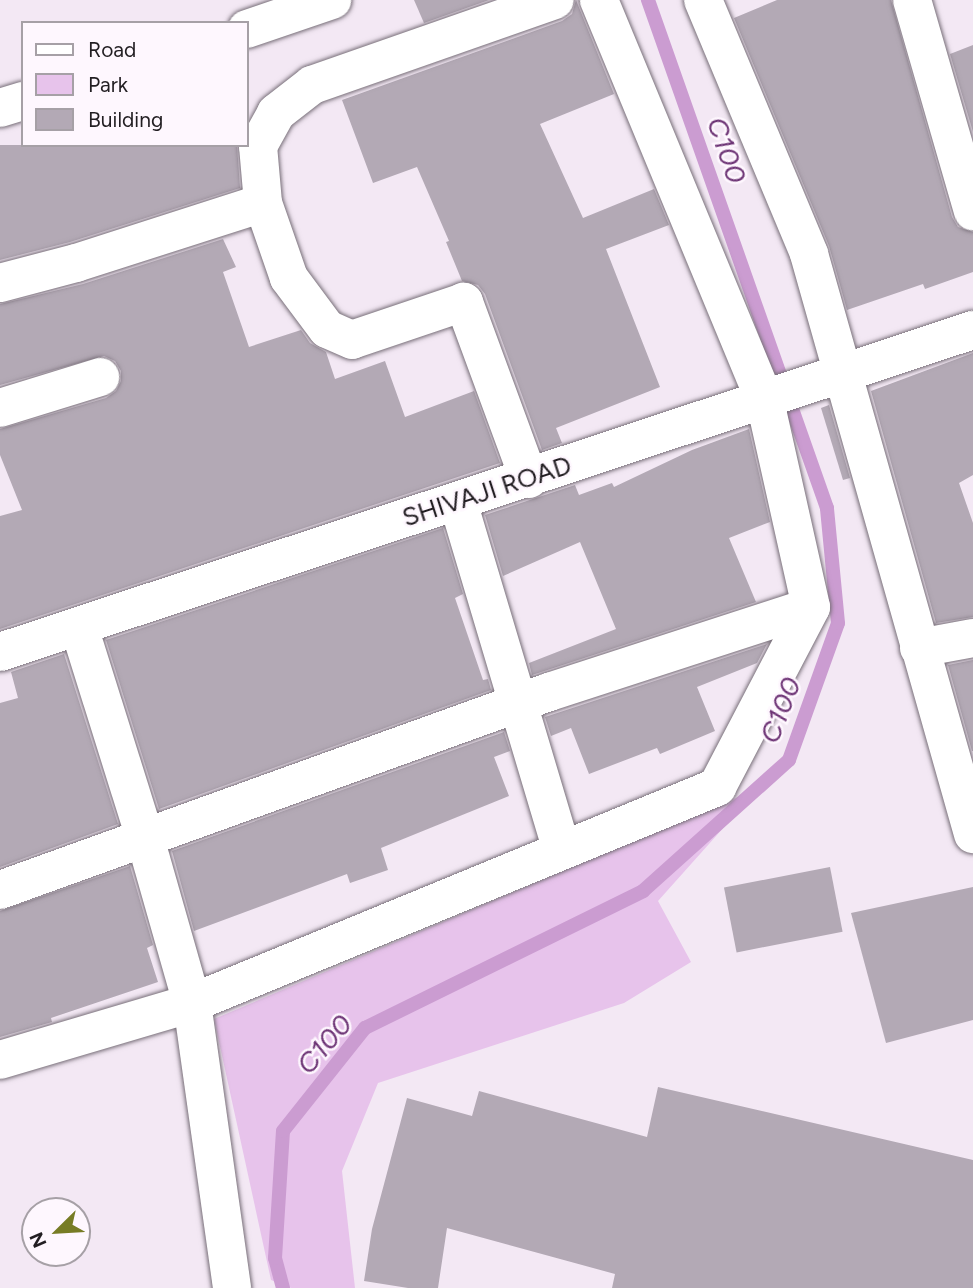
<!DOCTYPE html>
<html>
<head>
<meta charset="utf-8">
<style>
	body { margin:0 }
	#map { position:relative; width:973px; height:1288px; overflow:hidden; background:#f3e8f4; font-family:Figtree,sans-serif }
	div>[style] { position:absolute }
	.green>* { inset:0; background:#e7c3eb }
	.stream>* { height:14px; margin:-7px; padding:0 7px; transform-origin:7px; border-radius:7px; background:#cb9cd1 }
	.building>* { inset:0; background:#b3a9b5; transform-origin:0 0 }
	.roads { filter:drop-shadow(0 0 2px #786f79) drop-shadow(0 0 2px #786f79) }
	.minor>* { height:38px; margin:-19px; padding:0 19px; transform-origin:19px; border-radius:19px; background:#fff }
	span { translate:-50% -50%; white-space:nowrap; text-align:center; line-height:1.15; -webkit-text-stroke:5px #fef7fe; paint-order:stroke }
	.street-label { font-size:26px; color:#221e22 }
	.water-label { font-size:28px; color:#6e3576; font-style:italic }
	.legend { position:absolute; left:21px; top:21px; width:228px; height:126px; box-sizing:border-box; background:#fef7fe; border:2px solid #a6a0a6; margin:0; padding:9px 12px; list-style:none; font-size:21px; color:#221e22 }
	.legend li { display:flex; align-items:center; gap:14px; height:35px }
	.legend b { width:35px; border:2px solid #a6a0a6 }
	.north { position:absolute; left:21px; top:1197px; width:70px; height:70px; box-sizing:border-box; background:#fef7fe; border:2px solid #a6a0a6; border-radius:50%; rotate:246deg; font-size:19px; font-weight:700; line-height:28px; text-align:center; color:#221e22 }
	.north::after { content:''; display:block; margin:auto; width:24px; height:32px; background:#777c25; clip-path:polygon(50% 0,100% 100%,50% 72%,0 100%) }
</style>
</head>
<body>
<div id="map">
	<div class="green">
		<div style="clip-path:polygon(759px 788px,658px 901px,691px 962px,624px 1003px,378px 1083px,342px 1171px,355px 1288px,291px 1288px,271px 1280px,214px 1019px)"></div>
	</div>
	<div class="stream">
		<div style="left:283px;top:1288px;width:31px;rotate:-105deg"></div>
		<div style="left:275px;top:1258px;width:127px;rotate:-86.4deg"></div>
		<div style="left:283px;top:1131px;width:132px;rotate:-51.5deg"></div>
		<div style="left:365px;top:1028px;width:310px;rotate:-26.2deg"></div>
		<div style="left:643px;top:891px;width:196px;rotate:-41.9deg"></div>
		<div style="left:789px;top:760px;width:145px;rotate:-70.3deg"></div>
		<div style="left:838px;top:623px;width:116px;rotate:-95.5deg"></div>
		<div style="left:827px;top:508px;width:539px;rotate:-109.41deg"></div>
	</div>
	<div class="building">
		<div style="clip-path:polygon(414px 0,489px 0,424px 23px)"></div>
		<div style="clip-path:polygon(576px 0,614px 94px,540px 124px,583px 218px,654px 189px,669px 225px,606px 249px,660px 387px,556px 428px,562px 443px,542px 450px,485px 294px,478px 285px,462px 281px,446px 242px,449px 241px,417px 167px,373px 183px,342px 100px,562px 21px,572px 14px)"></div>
		<div style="clip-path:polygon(777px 0,891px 0,952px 217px,958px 227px,973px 232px,973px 272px,925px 289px,923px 284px,847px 310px,829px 246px,734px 18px)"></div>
		<div style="clip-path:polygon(973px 45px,973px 132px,950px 54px)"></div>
		<div style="clip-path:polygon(0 145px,237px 145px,240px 188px,70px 242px,0 260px)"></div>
		<div style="clip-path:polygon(223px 239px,236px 267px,223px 272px,249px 347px,301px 330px,310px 343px,326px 352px,335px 379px,385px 361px,405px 417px,474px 391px,500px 463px,0 629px,0 516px,22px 510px,0 455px,0 429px,106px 398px,116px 391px,121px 381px,121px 371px,115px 361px,104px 356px,0 385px,0 304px,83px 284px)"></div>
		<div style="clip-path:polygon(973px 353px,973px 475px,959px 483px,973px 523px,973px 617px,936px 623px,871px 391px)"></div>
		<div style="clip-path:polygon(829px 405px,850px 478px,843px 480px,821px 408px)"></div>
		<div style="clip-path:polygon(749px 429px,770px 522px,729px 538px,756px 602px,532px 675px,529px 663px,616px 629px,580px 542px,503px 576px,485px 515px,575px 485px,579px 495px,612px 483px,614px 487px,692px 450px)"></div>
		<div style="clip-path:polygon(443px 528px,463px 594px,455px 598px,483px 680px,488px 679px,491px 690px,159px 809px,106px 640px)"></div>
		<div style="clip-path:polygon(767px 644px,757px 663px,697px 687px,715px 731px,660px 754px,657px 748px,589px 774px,571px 728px,551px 736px,545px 717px)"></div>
		<div style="clip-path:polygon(64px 654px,118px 824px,0 867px,0 703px,18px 698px,11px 672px)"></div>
		<div style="clip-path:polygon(973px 660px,973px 751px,972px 751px,948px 665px)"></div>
		<div style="clip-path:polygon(504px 732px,510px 751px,494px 757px,509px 796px,381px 848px,388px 870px,350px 883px,347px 874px,194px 931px,172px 851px)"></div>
		<div style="clip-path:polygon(130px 866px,153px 945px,147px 948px,158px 982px,51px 1018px,52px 1022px,0 1037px,0 911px)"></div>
		<div style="left:830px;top:867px;width:66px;height:108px;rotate:79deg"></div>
		<div style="clip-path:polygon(973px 887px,973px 1020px,886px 1043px,851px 913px)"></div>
		<div style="clip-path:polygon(658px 1087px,973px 1160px,973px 1288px,612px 1288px,615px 1274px,447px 1228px,438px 1288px,408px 1288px,364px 1281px,372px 1229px,407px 1098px,472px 1116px,479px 1091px,647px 1137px)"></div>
	</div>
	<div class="roads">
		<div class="minor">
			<div style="left:703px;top:0;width:275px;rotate:67.3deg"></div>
			<div style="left:809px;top:254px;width:603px;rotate:74.21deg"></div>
			<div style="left:912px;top:0;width:220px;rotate:73.9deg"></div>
			<div style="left:247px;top:29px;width:90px;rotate:-18.8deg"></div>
			<div style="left:0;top:108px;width:24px;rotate:-17deg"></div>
			<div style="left:0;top:283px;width:79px;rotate:-14.7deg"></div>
			<div style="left:76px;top:263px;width:196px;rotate:-17.8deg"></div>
			<div style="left:0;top:408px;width:105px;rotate:-17.2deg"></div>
			<div style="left:529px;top:479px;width:189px;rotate:-110.2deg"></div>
			<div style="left:464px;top:302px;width:118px;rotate:161.3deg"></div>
			<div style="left:352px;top:340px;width:27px;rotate:-156deg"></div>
			<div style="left:327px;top:329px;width:64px;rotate:-126.7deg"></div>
			<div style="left:289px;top:278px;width:79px;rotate:-109.1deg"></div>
			<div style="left:263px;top:203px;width:57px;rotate:-95deg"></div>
			<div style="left:258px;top:146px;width:38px;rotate:-61deg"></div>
			<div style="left:276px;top:113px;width:46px;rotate:-37.9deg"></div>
			<div style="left:312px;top:85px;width:257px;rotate:-19.3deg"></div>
			<div style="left:458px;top:502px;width:363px;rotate:73.4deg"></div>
			<div style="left:79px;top:627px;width:221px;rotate:72.6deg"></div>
			<div style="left:145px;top:838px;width:172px;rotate:74.1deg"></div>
			<div style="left:192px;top:1003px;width:288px;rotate:82deg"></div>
			<div style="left:919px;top:648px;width:55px;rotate:-10.5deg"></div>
			<div style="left:0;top:652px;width:1025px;rotate:-18.31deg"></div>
			<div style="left:0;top:890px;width:584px;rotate:-19.83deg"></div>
			<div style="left:549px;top:692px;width:275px;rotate:-18deg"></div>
			<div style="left:0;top:1060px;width:200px;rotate:-16.5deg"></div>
			<div style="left:192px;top:1003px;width:568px;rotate:-22.36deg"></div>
			<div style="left:717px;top:787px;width:203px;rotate:-62.4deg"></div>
			<div style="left:811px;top:607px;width:211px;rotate:-102.6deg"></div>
			<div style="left:765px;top:401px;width:434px;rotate:-112.5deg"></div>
		</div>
	</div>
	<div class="street-label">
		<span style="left:487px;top:492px;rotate:-18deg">SHIVAJI ROAD</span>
	</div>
	<div class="water-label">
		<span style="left:727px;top:150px;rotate:71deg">C100</span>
		<span style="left:780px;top:710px;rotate:-69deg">C100</span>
		<span style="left:324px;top:1044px;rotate:-49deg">C100</span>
	</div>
	<ul class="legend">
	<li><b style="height:9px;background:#fff"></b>Road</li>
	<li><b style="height:19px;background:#e7c3eb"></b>Park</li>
	<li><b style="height:19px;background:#b3a9b5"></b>Building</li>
	</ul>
	<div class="north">N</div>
</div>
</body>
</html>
